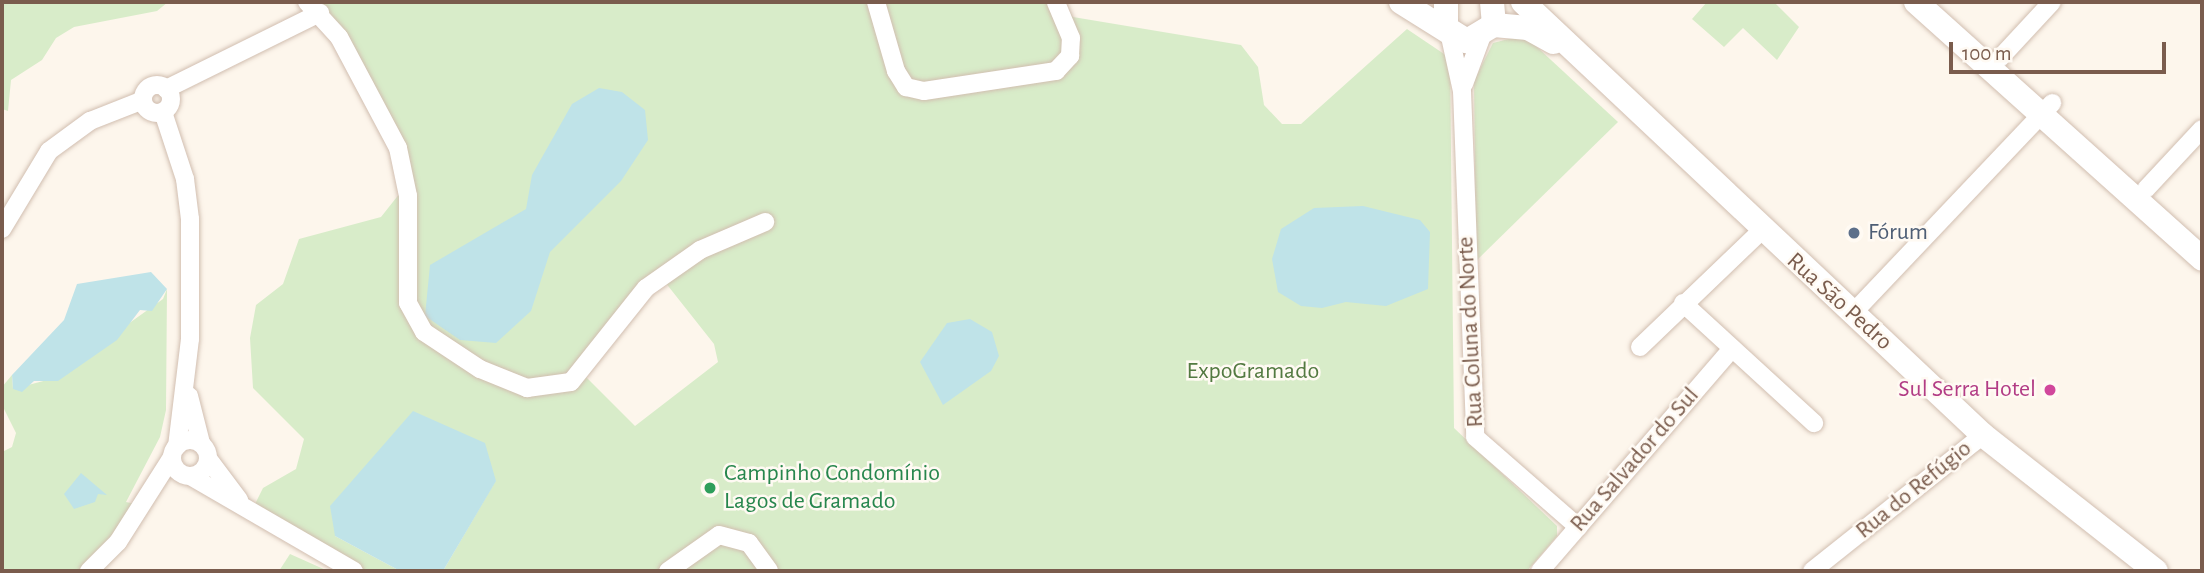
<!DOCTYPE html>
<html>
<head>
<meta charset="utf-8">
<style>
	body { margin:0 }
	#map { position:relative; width:2204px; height:573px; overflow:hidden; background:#fdf6ec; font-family:"Alegreya Sans",sans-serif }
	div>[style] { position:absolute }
	.green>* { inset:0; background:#d8ecc9 }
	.water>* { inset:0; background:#bfe3e8 }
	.roads { filter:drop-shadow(0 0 2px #d1beb0) drop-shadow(0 0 2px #d1beb0) }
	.street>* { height:18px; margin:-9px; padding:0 9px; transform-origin:9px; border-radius:9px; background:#fff }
	.street>.ring { margin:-9px; padding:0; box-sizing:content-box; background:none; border:18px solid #fff; border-radius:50% }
	.secondary>* { height:24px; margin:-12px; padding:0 12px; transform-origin:12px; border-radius:12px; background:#fff }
	.dots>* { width:19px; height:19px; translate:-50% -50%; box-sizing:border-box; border:4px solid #fffaf3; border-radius:50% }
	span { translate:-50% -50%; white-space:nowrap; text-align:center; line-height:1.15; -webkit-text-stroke:5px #fffaf3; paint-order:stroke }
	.service-label { font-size:24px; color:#4e5e75 }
	.left { translate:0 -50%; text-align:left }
	.street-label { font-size:24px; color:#7a5c4d }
	.park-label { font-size:24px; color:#537a41 }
	.hotel-label { font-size:24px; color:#b23c85 }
	.right { translate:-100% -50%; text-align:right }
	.leisure-label { font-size:24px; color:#27864d }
	.frame { position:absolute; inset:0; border:4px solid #7a5c4d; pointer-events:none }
	.scale { position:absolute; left:1949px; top:42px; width:217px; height:32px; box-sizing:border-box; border:4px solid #7a5c4d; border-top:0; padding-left:9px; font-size:21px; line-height:24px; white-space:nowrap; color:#7a5c4d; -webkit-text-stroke:5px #fffaf3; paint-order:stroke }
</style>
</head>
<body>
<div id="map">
	<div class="green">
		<div style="clip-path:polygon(2px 2px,168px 2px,157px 11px,74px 27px,56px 38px,42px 60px,11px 80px,8px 111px,2px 109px)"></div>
		<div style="clip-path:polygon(evenodd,307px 2px,1063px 2px,1073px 17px,1241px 45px,1258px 67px,1264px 105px,1282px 124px,1301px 124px,1407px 29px,1450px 58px,1454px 428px,1557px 526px,1557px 536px,1527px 571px,443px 571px,496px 480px,335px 536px,400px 571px,367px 571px,252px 510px,263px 488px,296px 469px,304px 439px,253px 388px,250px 338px,256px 305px,283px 284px,299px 239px,381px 217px,400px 193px,398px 148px,307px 2px,661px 277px,714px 344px,718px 362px,635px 426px,582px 373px,661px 277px)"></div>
		<div style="clip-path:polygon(1707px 2px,1774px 2px,1799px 27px,1777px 60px,1743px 28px,1724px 47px,1692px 19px)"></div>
		<div style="clip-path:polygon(1524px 35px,1618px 122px,1476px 261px,1474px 81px,1493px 43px)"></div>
		<div style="clip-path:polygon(167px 289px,166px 410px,160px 437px,126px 502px,144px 506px,89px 571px,2px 571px,2px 452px,12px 447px,16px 433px,2px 405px,2px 387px,12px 375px,13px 389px,51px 379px,163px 299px)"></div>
		<div style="clip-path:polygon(290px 554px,328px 571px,279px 571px)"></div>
	</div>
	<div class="water">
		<div style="clip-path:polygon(599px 88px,622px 92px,645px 110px,648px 140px,621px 181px,550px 252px,531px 311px,496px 343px,460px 340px,425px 316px,430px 265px,526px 209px,532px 175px,572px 104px)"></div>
		<div style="clip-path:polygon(1363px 206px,1420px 220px,1430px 232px,1428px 289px,1386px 306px,1346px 302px,1322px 308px,1301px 306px,1278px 292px,1272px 259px,1281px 229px,1314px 208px)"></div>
		<div style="clip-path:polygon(151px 272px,167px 289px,152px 311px,140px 310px,117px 340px,58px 381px,34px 381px,22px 392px,13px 389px,12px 375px,64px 320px,77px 284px)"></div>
		<div style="clip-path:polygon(970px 319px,992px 332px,999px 356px,991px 371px,943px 405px,920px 362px,947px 323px)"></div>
		<div style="clip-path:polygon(413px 411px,485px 443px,496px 481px,443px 571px,400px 571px,335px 536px,330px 506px)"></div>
		<div style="clip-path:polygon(81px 473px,107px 495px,98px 494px,95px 502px,74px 509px,64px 494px)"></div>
	</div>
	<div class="roads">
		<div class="street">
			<div style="left:307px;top:2px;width:47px;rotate:47.6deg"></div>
			<div style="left:339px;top:37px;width:126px;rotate:62deg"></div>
			<div style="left:398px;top:148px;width:49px;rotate:78.2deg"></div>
			<div style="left:408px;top:196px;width:107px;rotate:90deg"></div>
			<div style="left:408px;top:303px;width:33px;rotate:61deg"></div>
			<div style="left:424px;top:332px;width:67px;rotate:33.5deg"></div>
			<div style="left:480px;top:369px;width:51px;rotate:22deg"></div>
			<div style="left:527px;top:388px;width:44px;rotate:-7.8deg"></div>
			<div style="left:571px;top:382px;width:120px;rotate:-51.4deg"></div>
			<div style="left:646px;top:288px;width:66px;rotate:-35.1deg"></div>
			<div style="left:700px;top:250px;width:71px;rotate:-23.3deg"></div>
			<div style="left:876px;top:2px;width:72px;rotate:73.8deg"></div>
			<div style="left:896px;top:71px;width:19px;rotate:58deg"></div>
			<div style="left:906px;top:87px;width:18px;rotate:13deg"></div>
			<div style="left:924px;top:91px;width:134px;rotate:-8.6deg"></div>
			<div style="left:1056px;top:71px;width:21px;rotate:-47deg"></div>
			<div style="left:1070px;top:56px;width:18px;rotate:-87deg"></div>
			<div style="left:1071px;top:38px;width:39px;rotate:-113deg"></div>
			<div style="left:1449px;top:32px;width:60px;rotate:77.6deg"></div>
			<div style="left:1462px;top:91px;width:346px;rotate:87.8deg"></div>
			<div style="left:1475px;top:437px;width:137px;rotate:41.1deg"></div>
			<div style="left:2000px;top:58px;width:76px;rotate:-47.1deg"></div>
			<div style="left:1464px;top:84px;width:49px;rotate:-69.7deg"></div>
			<div class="ring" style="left:143px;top:85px;width:10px;height:10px"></div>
			<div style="left:166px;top:89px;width:172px;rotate:-26.3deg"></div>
			<div style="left:163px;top:112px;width:71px;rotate:71.8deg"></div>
			<div style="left:185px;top:179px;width:40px;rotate:82.9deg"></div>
			<div style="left:190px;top:219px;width:120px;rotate:90deg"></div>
			<div style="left:190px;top:339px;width:108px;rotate:96.9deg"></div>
			<div style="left:2146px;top:189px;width:82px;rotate:-47deg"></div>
			<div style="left:2px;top:229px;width:91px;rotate:-58.9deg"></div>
			<div style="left:49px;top:151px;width:51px;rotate:-36.2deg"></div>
			<div style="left:90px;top:121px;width:57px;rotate:-21.6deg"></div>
			<div style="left:1683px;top:303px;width:178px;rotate:42.5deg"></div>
			<div style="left:1852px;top:314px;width:291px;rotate:-46.5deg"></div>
			<div style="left:1640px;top:347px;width:168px;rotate:-43.8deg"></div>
			<div style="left:189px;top:396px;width:49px;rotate:75.7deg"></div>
			<div class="ring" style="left:172px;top:440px;width:18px;height:18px"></div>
			<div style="left:209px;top:460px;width:50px;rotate:53.1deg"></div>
			<div style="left:192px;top:477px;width:187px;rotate:30.1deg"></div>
			<div style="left:89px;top:571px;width:41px;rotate:-45deg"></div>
			<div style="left:118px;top:542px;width:101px;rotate:-57.6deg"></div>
			<div style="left:668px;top:571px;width:62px;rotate:-35.2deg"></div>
			<div style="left:719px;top:535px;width:31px;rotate:15deg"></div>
			<div style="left:749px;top:543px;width:34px;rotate:54deg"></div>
			<div style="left:1540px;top:571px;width:292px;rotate:-49.2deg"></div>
			<div style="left:1812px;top:571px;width:218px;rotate:-38.5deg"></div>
		</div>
		<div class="secondary">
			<div style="left:1401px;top:2px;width:57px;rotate:32deg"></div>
			<div style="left:1446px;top:2px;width:26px;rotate:90deg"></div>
			<div style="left:1446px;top:28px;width:25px;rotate:32deg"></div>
			<div style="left:1467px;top:41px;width:31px;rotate:-31deg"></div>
			<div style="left:1494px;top:25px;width:23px;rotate:-95deg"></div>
			<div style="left:1523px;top:2px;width:632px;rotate:43.27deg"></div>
			<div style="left:1983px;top:435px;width:220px;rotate:38.2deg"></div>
			<div style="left:1916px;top:2px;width:385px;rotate:41.9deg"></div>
			<div style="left:1494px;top:25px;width:34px;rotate:5deg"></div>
			<div style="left:1528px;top:28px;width:29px;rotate:29deg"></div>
		</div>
	</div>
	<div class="dots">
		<div style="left:1854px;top:233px;background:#5c6f8a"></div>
		<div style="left:2050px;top:390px;background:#d1479c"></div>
		<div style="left:710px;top:488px;background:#2e9e5b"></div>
	</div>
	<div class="service-label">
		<span class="left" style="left:1868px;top:233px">Fórum</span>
	</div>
	<div class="street-label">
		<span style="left:1839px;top:302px;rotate:42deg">Rua São Pedro</span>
		<span style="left:1471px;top:332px;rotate:-93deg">Rua Coluna do Norte</span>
		<span style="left:1635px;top:460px;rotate:-49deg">Rua Salvador do Sul</span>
		<span style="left:1914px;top:490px;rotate:-39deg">Rua do Refúgio</span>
	</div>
	<div class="park-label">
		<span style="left:1253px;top:372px">ExpoGramado</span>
	</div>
	<div class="hotel-label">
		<span class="right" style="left:2036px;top:390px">Sul Serra Hotel</span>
	</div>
	<div class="leisure-label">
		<span class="left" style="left:724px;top:488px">Campinho Condomínio<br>Lagos de Gramado</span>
	</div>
	<div class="frame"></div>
	<div class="scale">100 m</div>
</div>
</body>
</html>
